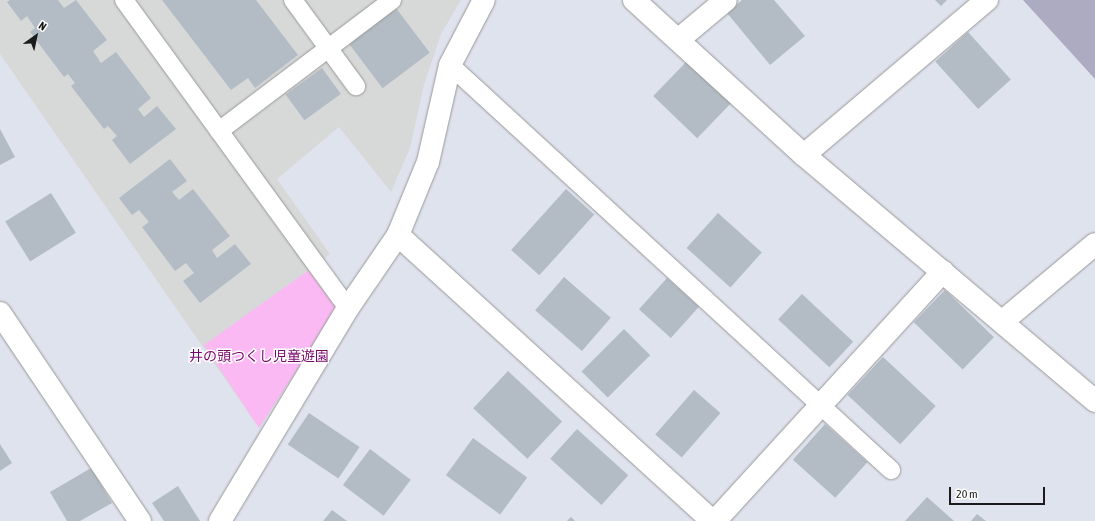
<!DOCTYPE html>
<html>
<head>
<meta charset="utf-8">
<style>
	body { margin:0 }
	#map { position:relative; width:1095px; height:521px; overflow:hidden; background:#dfe3ed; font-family:"Asap Condensed","Noto Sans JP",sans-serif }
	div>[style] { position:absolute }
	.residential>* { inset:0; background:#d7d9d9 }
	.construction>* { inset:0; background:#acabc1 }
	.park>* { inset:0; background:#fab9f3 }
	.building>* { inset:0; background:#b3bcc4; transform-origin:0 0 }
	.roads { filter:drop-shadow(0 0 1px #989898) drop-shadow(0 0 1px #989898) }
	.lane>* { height:18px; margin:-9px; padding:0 9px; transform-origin:9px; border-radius:9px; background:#fff }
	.street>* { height:22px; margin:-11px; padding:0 11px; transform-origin:11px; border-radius:11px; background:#fff }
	span { translate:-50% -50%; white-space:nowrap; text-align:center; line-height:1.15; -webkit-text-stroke:3px #fff; paint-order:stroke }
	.park-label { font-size:14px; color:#79086c }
	.north { position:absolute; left:16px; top:16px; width:40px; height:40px; -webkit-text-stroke:3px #fff; paint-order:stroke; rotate:33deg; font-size:11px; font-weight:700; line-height:16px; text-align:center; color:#1b1b1b }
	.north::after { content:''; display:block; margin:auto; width:14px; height:18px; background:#1b1b1b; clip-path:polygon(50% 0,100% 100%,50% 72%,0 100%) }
	.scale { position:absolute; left:949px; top:487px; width:96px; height:18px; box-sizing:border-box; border:2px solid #1b1b1b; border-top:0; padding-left:5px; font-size:12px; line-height:14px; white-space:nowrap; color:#1b1b1b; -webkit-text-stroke:3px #fff; paint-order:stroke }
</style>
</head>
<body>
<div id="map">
	<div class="residential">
		<div style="clip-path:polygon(0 0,461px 0,441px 34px,424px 85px,410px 148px,391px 192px,339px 127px,277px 179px,330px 254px,310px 270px,337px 308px,259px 428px,0 54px)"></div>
	</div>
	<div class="construction">
		<div style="clip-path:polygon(1023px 0,1095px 0,1095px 79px)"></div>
	</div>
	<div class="park">
		<div style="clip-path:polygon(309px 270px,337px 308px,259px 428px,204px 345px)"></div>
	</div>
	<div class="building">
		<div style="clip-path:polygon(10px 0,58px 0,64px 8px,76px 0,107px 40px,93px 51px,101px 63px,116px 52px,151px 98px,138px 109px,144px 117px,157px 106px,176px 129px,130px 164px,112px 140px,117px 136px,108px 126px,104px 129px,71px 86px,75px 83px,68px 74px,64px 77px,30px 32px,35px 28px,27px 16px,21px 21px,7px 2px)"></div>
		<div style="clip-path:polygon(162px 0,256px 0,298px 55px,255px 88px,248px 78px,231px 90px)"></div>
		<div style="clip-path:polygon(742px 0,774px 0,805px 36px,770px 65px,727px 13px)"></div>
		<div style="clip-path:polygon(935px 0,947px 0,941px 6px)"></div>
		<div style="left:396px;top:8px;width:56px;height:59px;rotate:53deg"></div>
		<div style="left:968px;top:32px;width:64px;height:44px;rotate:48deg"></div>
		<div style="left:688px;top:60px;width:61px;height:50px;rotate:44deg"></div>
		<div style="left:322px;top:68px;width:32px;height:45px;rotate:54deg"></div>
		<div style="clip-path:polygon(0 129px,15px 157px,0 165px)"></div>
		<div style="clip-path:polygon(170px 159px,187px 181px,172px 192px,179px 200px,193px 189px,230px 236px,212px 250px,217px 258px,235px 244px,251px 264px,200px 303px,183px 281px,194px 273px,186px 263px,175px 271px,142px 227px,149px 222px,139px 210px,132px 215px,119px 198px)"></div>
		<div style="left:566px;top:189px;width:38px;height:82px;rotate:42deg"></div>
		<div style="left:51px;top:193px;width:47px;height:54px;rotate:58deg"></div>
		<div style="left:718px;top:213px;width:59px;height:47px;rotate:42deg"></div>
		<div style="left:564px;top:277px;width:62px;height:44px;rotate:41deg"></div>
		<div style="left:667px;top:278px;width:43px;height:42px;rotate:42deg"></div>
		<div style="left:945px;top:290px;width:68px;height:45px;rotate:44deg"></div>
		<div style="left:802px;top:294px;width:70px;height:35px;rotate:43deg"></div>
		<div style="left:624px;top:329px;width:37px;height:60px;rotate:45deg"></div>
		<div style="left:883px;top:357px;width:72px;height:52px;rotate:43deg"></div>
		<div style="left:508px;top:371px;width:74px;height:51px;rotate:43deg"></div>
		<div style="left:694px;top:390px;width:35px;height:59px;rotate:41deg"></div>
		<div style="left:309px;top:413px;width:61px;height:38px;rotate:34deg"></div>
		<div style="left:825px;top:424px;width:57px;height:48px;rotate:42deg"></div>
		<div style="left:577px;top:429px;width:69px;height:40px;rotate:42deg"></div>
		<div style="left:473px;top:438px;width:67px;height:46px;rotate:36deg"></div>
		<div style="clip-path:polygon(0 444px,12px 463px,0 471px)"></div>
		<div style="left:370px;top:449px;width:51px;height:45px;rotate:37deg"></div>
		<div style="clip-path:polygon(91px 468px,112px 503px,80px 521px,67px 521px,50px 492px)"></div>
		<div style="clip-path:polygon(178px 486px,200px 521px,164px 521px,152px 503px)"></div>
		<div style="clip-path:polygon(927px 497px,954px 521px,905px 521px)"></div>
		<div style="clip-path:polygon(332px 510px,347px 521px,323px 521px)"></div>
		<div style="clip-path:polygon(977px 514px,986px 521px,971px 521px)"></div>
		<div style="clip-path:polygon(571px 517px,575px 521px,567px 521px)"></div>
	</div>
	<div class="roads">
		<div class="lane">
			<div style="left:124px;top:0;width:381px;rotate:54deg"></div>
			<div style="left:293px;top:0;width:107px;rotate:53.8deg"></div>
			<div style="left:450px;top:65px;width:599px;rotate:42.56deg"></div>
			<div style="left:219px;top:131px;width:217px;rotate:-37.1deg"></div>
		</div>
		<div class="street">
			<div style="left:634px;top:0;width:230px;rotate:42.4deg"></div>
			<div style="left:804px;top:155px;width:381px;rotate:40.2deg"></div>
			<div style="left:678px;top:40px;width:62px;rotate:-39.8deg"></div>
			<div style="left:804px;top:155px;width:240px;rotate:-40.3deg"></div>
			<div style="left:398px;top:235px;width:425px;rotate:42.3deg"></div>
			<div style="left:0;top:313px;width:251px;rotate:56.1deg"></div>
			<div style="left:1003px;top:321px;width:120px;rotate:-39.9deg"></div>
			<div style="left:220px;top:521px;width:249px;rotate:-59deg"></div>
			<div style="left:348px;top:308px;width:88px;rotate:-55.6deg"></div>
			<div style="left:398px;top:235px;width:79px;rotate:-67.7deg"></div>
			<div style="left:428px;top:162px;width:99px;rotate:-77.2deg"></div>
			<div style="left:450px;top:65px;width:73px;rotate:-62.4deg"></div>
			<div style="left:715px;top:521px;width:338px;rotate:-47.6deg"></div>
		</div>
	</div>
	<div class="park-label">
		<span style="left:259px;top:356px">井の頭つくし児童遊園</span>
	</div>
	<div class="north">N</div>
	<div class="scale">20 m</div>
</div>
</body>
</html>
